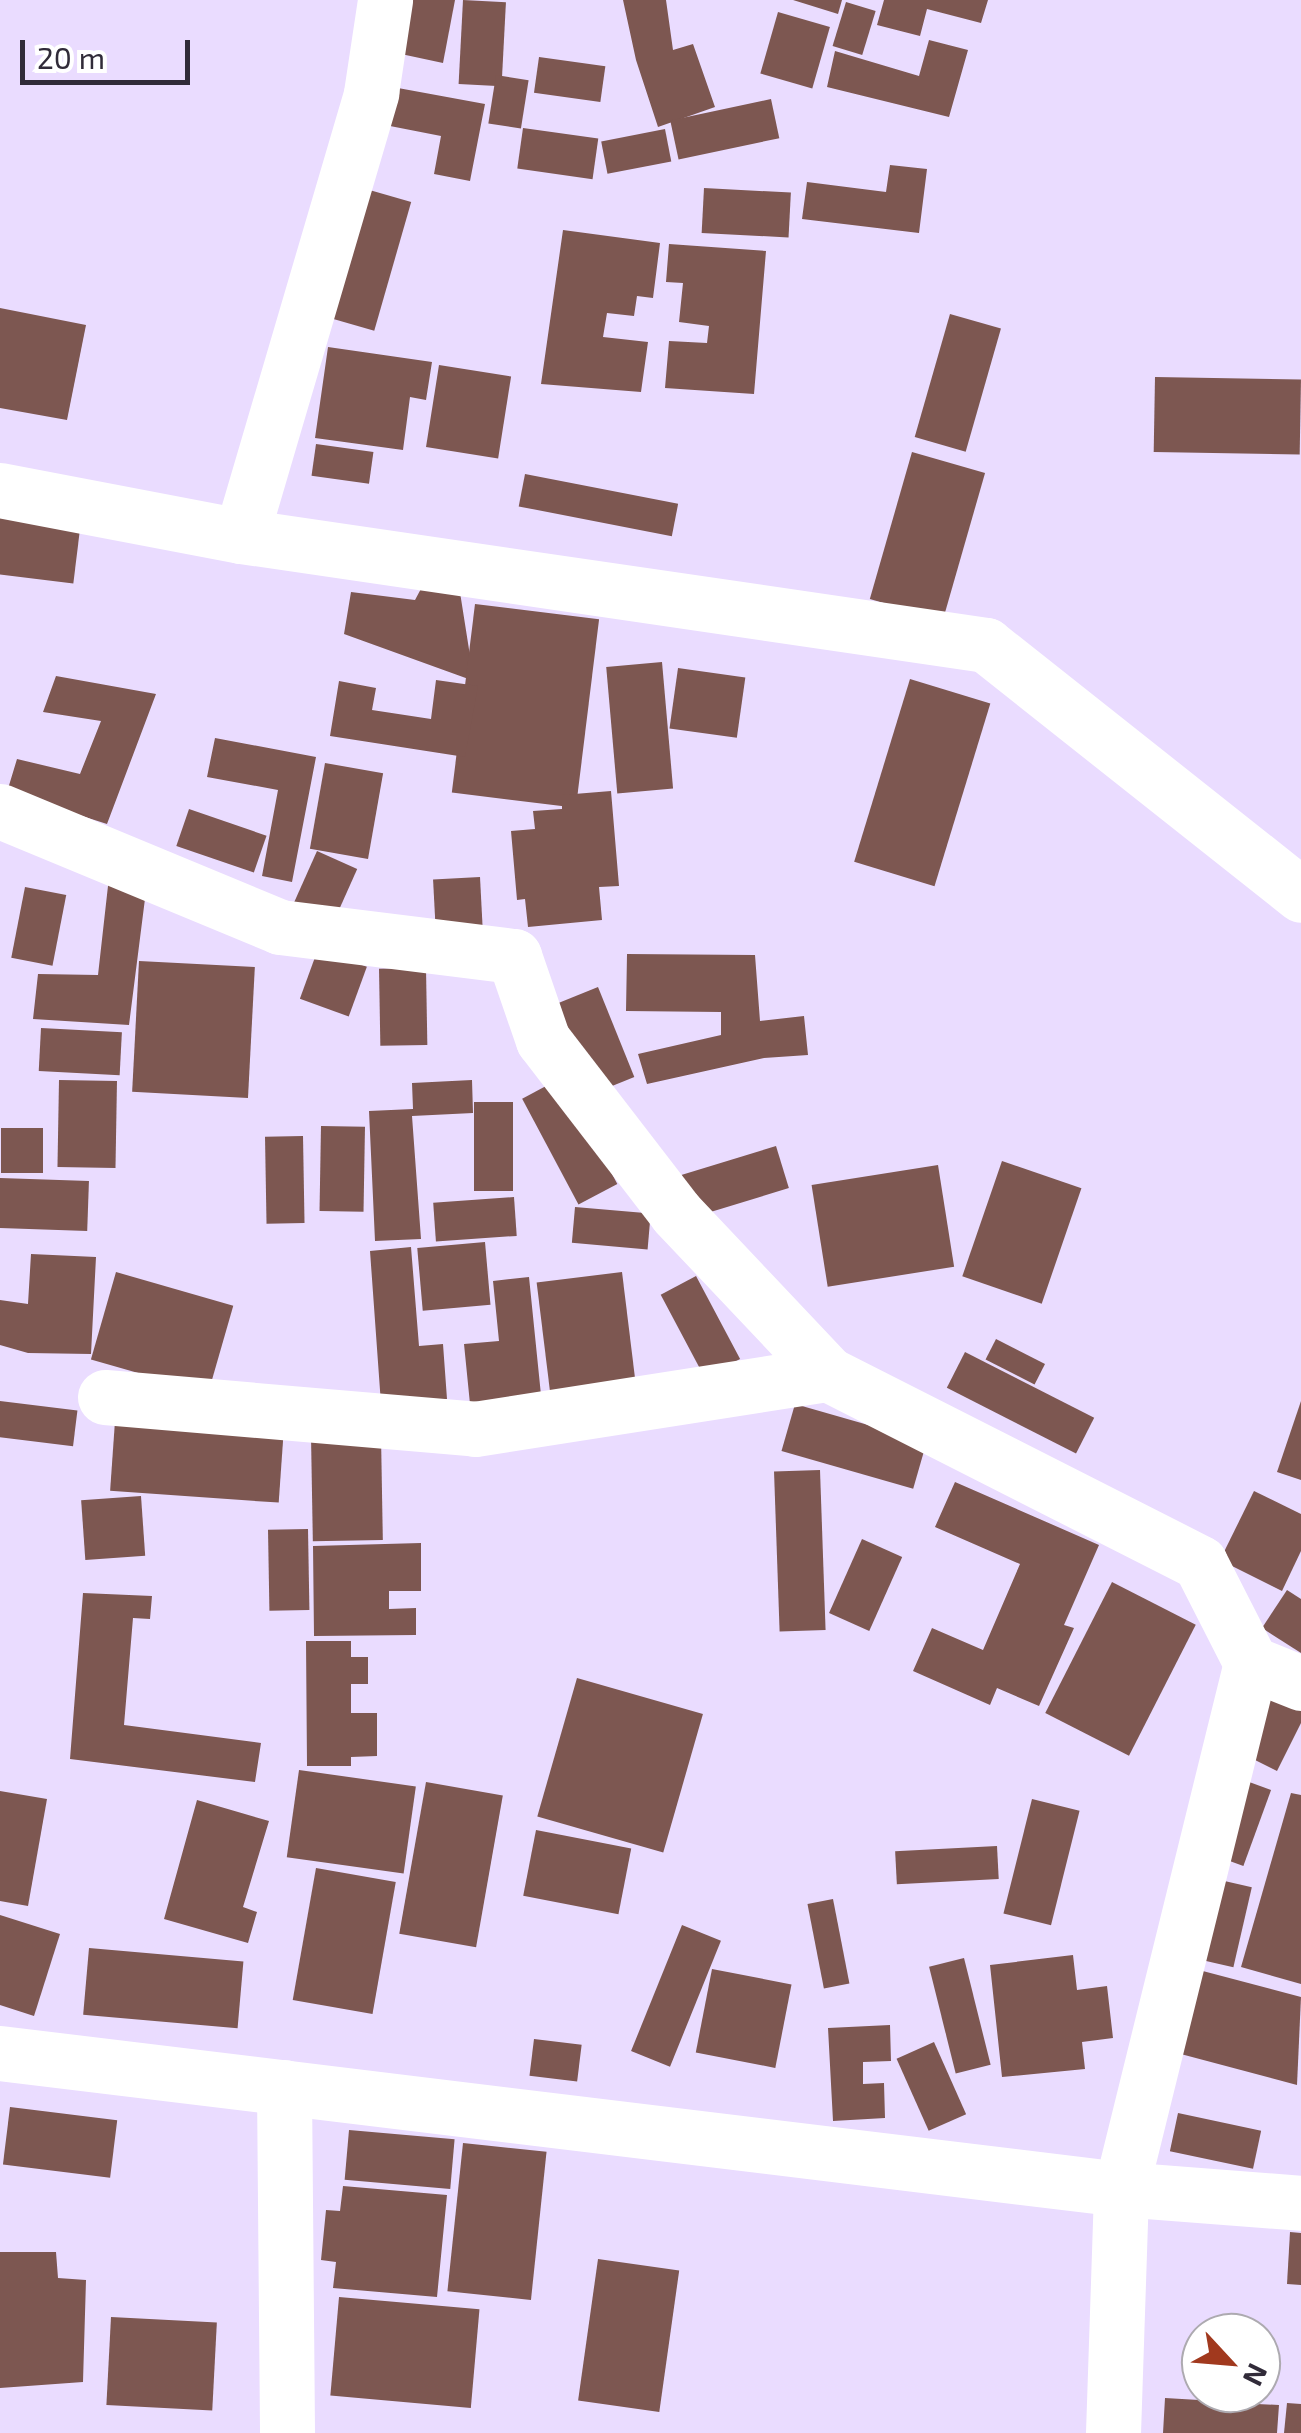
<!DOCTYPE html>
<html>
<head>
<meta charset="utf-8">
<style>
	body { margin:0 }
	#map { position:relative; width:1301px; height:2433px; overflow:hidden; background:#eadcff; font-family:"Exo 2",sans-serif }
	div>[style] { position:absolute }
	.building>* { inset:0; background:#7d5751; transform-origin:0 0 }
	.minor>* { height:55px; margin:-27.5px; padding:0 27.5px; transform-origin:27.5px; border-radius:27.5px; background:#fff }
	span { translate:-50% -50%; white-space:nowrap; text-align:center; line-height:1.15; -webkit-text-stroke:10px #fff; paint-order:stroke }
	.north { position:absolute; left:1181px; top:2313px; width:100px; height:100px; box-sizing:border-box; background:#fff; border:2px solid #adaab0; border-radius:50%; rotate:116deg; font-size:28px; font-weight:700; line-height:40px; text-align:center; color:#312b39 }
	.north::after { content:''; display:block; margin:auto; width:35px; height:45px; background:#a1391e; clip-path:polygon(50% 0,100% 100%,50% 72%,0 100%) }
	.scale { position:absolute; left:20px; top:40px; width:170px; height:45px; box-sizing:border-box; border:5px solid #312b39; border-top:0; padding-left:12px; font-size:30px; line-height:35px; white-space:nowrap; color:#312b39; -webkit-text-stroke:8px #fff; paint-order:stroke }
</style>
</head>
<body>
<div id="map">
	<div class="building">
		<div style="clip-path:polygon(410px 0,455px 0,443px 63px,401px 54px)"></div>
		<div style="left:463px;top:0;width:43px;height:84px;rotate:3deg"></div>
		<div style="clip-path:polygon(623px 0,666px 0,673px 50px,693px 44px,715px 107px,658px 127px,636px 60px)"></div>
		<div style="clip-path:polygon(793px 0,842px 0,838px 14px)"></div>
		<div style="clip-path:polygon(884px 0,988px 0,981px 23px,927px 9px,920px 36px,877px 25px)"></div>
		<div style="left:846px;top:2px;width:31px;height:46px;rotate:17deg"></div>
		<div style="left:778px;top:12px;width:54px;height:64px;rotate:16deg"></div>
		<div style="clip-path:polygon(929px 40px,968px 50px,949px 117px,827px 87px,835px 51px,919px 76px)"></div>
		<div style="left:539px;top:57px;width:67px;height:36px;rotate:8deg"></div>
		<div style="left:496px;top:75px;width:33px;height:49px;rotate:9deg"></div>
		<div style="clip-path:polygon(398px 88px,485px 104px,470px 181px,434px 174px,441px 136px,390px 126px)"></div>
		<div style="left:771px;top:99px;width:40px;height:103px;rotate:78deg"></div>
		<div style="left:523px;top:128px;width:76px;height:41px;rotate:8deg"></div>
		<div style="left:665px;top:129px;width:33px;height:65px;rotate:79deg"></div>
		<div style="clip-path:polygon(890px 165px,927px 169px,919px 233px,802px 219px,807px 182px,886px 192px)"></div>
		<div style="left:704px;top:188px;width:87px;height:45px;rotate:3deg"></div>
		<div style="left:366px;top:189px;width:47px;height:134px;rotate:16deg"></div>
		<div style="clip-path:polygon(563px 230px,660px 243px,653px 298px,637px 296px,634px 316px,607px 313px,603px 337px,648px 342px,641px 392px,541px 384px)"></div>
		<div style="clip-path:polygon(669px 244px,766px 251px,754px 394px,665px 388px,669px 341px,707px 343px,709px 326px,679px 322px,683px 283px,666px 282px)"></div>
		<div style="clip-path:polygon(0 308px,86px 325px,67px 420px,0 408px)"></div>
		<div style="left:950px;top:314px;width:53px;height:128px;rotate:16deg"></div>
		<div style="clip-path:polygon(328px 347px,432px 362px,426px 400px,410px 397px,403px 450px,315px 438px)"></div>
		<div style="left:439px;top:365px;width:73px;height:83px;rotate:9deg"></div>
		<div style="left:1155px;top:377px;width:146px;height:75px;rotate:1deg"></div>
		<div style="left:316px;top:444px;width:58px;height:32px;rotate:8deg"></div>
		<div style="left:912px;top:452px;width:76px;height:153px;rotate:16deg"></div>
		<div style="left:525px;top:474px;width:156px;height:33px;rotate:11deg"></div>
		<div style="left:0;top:516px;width:81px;height:58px;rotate:7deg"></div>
		<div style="clip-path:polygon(423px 585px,459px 586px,474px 681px,344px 634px,351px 592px,415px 600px)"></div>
		<div style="left:475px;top:604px;width:125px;height:190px;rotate:7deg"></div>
		<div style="left:662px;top:662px;width:127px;height:56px;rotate:85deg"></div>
		<div style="left:678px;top:668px;width:68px;height:61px;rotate:8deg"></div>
		<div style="clip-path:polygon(56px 676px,156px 694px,107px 824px,7px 792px,17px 759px,80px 774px,101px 721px,43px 712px)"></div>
		<div style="left:910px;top:679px;width:84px;height:191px;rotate:17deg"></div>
		<div style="clip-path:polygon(436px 680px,478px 686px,465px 757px,330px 736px,339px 681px,376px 688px,372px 710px,431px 719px)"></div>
		<div style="clip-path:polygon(215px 738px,316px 757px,292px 882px,262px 876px,278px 790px,207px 777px)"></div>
		<div style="left:325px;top:763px;width:59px;height:87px;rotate:10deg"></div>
		<div style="clip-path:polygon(611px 791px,619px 886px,599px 887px,602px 920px,528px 927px,525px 899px,517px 900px,511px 831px,535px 829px,533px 811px,562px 809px,562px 795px)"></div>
		<div style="left:189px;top:809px;width:82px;height:39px;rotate:19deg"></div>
		<div style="left:317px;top:851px;width:44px;height:57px;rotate:24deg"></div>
		<div style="clip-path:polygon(109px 877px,147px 883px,129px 1025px,33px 1019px,38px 974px,98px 975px)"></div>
		<div style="left:480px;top:877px;width:60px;height:47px;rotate:87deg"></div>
		<div style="left:25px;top:887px;width:42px;height:72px;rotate:11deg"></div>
		<div style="left:318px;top:949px;width:52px;height:53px;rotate:20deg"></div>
		<div style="clip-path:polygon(627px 954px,755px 955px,760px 1021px,804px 1016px,808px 1055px,764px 1058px,647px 1084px,638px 1054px,721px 1035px,721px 1012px,626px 1011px)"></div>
		<div style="left:139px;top:961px;width:116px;height:131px;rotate:3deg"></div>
		<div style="left:426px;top:968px;width:77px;height:47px;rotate:89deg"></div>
		<div style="left:598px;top:987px;width:97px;height:46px;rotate:68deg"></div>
		<div style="left:41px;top:1028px;width:81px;height:43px;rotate:3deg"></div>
		<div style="left:561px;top:1078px;width:120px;height:44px;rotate:62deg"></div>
		<div style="left:59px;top:1080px;width:58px;height:87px;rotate:1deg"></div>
		<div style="clip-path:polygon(472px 1080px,473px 1113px,412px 1116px,421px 1239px,375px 1241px,369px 1111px,413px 1109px,412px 1083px)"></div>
		<div style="left:474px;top:1102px;width:39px;height:89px"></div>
		<div style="left:321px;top:1126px;width:44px;height:85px;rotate:1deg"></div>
		<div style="left:43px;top:1128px;width:45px;height:42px;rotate:90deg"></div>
		<div style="left:303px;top:1136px;width:87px;height:38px;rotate:89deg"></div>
		<div style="left:776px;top:1146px;width:44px;height:99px;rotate:73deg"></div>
		<div style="left:1002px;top:1161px;width:84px;height:122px;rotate:19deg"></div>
		<div style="left:938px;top:1165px;width:103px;height:128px;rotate:81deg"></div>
		<div style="left:0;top:1178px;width:89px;height:50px;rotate:2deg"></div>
		<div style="left:514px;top:1197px;width:39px;height:81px;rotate:86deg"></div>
		<div style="left:575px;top:1207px;width:76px;height:36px;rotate:5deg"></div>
		<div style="left:485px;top:1242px;width:63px;height:68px;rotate:85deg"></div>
		<div style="clip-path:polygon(411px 1247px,419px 1346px,443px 1344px,447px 1399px,381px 1404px,370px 1251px)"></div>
		<div style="clip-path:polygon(31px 1254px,96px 1257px,91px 1354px,28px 1353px,0 1345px,0 1300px,28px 1304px)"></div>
		<div style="left:116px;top:1272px;width:122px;height:91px;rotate:16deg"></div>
		<div style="left:622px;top:1272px;width:113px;height:86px;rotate:83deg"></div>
		<div style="left:696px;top:1276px;width:94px;height:40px;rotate:62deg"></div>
		<div style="clip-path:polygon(529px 1277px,541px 1395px,470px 1404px,464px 1344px,499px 1341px,493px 1281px)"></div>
		<div style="left:996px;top:1339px;width:55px;height:23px;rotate:27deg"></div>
		<div style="left:965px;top:1352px;width:145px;height:40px;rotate:27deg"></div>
		<div style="left:0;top:1401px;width:78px;height:36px;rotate:7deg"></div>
		<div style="clip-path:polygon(1301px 1401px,1301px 1480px,1277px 1472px)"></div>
		<div style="left:795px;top:1404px;width:137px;height:49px;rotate:16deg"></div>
		<div style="left:115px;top:1421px;width:169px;height:70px;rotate:4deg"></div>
		<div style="left:381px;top:1435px;width:105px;height:70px;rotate:89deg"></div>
		<div style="left:820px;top:1470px;width:160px;height:46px;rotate:88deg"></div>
		<div style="clip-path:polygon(955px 1482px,1099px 1545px,1064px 1625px,1074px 1628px,1039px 1706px,997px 1688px,990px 1705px,913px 1671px,932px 1628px,983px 1650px,1020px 1564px,935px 1527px)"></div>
		<div style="clip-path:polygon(1254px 1491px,1301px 1514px,1301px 1551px,1282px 1591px,1220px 1560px)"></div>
		<div style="left:141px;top:1496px;width:60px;height:60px;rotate:86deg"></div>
		<div style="left:308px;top:1529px;width:81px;height:40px;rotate:89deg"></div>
		<div style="left:862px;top:1539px;width:44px;height:81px;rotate:24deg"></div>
		<div style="clip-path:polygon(421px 1543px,421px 1591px,389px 1591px,389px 1609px,416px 1608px,416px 1635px,314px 1636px,313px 1546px)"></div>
		<div style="left:1112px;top:1582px;width:94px;height:147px;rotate:27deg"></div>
		<div style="clip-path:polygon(1287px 1590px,1301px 1599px,1301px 1653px,1262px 1628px)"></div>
		<div style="clip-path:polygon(83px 1593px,152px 1596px,150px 1619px,133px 1618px,124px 1725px,261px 1743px,255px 1782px,70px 1759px)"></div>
		<div style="clip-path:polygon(306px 1641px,351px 1641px,351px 1657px,368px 1657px,368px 1684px,351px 1684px,351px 1713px,377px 1713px,377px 1756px,351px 1757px,351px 1766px,307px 1766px)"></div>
		<div style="left:577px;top:1678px;width:131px;height:144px;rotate:16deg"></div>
		<div style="clip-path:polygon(1275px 1684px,1301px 1698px,1301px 1723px,1277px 1771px,1241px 1753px)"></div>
		<div style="left:299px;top:1770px;width:118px;height:88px;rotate:8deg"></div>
		<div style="left:1241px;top:1779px;width:32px;height:81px;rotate:20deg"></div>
		<div style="left:426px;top:1782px;width:78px;height:154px;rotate:10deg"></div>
		<div style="clip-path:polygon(0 1791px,47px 1799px,28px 1906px,0 1901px)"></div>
		<div style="clip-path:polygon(1291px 1793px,1301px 1795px,1301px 1984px,1241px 1967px)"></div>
		<div style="left:1032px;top:1799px;width:49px;height:118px;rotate:14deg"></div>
		<div style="clip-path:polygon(197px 1800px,269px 1821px,243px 1907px,257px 1912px,248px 1943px,164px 1919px)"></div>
		<div style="left:536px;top:1830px;width:97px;height:67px;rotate:11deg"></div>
		<div style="left:997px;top:1846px;width:33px;height:102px;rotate:87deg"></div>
		<div style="left:316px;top:1868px;width:81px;height:134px;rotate:10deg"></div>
		<div style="left:1207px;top:1877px;width:46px;height:82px;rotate:13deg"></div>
		<div style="left:833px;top:1899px;width:86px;height:26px;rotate:79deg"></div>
		<div style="clip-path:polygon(0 1915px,60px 1934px,34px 2016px,0 2005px)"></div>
		<div style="left:682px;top:1925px;width:42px;height:136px;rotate:22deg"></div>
		<div style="left:89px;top:1948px;width:155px;height:67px;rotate:5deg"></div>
		<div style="clip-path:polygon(1073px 1955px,1077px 1990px,1107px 1986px,1113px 2038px,1082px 2042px,1085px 2069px,1002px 2077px,990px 1965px)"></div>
		<div style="left:964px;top:1958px;width:110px;height:36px;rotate:76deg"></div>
		<div style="left:712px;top:1969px;width:81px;height:85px;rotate:11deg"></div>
		<div style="clip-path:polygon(1199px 1970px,1301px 1997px,1297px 2085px,1177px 2053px)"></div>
		<div style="clip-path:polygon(890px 2025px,891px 2061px,863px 2062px,863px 2084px,884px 2083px,885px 2118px,833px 2121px,828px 2028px)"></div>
		<div style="left:534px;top:2039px;width:48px;height:37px;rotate:7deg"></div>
		<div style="left:934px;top:2042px;width:79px;height:41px;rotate:66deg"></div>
		<div style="left:10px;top:2107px;width:108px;height:58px;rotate:7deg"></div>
		<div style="left:1178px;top:2113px;width:85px;height:39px;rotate:12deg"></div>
		<div style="left:349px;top:2130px;width:106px;height:50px;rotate:5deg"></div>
		<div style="left:463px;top:2143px;width:84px;height:149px;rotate:6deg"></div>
		<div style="clip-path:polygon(343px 2186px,447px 2195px,437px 2297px,333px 2288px,336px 2262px,321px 2260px,326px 2210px,340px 2211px)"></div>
		<div style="clip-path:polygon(1290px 2232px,1301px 2233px,1301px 2285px,1287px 2284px)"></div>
		<div style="clip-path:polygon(0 2252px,56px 2252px,58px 2278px,86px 2280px,83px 2382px,0 2388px)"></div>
		<div style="left:598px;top:2259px;width:82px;height:143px;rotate:8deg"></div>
		<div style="left:339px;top:2297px;width:141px;height:99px;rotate:5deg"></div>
		<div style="left:111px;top:2317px;width:106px;height:88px;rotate:3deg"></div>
		<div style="clip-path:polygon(1216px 2393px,1258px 2393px,1257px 2404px,1279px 2405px,1277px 2433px,1163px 2433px,1165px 2398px,1216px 2401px)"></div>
		<div style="clip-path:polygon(1287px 2403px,1301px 2404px,1301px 2433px,1284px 2433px)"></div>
	</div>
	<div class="minor">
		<div style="left:0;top:490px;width:245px;rotate:10.8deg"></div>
		<div style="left:241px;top:536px;width:753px;rotate:8.32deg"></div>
		<div style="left:986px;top:645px;width:402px;rotate:38.4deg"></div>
		<div style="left:241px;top:536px;width:462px;rotate:-73.6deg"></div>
		<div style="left:371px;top:93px;width:94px;rotate:-81.4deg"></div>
		<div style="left:0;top:811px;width:303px;rotate:22.5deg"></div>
		<div style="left:280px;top:927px;width:236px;rotate:7.1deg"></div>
		<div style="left:514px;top:956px;width:89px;rotate:71deg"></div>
		<div style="left:543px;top:1040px;width:218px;rotate:52.4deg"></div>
		<div style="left:676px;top:1213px;width:221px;rotate:46.6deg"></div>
		<div style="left:828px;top:1374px;width:417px;rotate:26.9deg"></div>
		<div style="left:1200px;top:1563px;width:112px;rotate:63deg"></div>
		<div style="left:1251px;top:1663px;width:54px;rotate:21.8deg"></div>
		<div style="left:105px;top:1397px;width:371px;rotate:4.9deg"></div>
		<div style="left:475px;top:1429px;width:357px;rotate:-8.9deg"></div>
		<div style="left:0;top:2053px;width:1129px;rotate:6.92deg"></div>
		<div style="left:1121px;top:2189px;width:181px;rotate:4.4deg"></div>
		<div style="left:284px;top:2087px;width:346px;rotate:89.5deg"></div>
		<div style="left:1113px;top:2433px;width:244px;rotate:-88.1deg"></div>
		<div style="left:1121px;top:2189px;width:542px;rotate:-76.12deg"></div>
	</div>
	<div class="north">N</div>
	<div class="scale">20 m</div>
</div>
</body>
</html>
